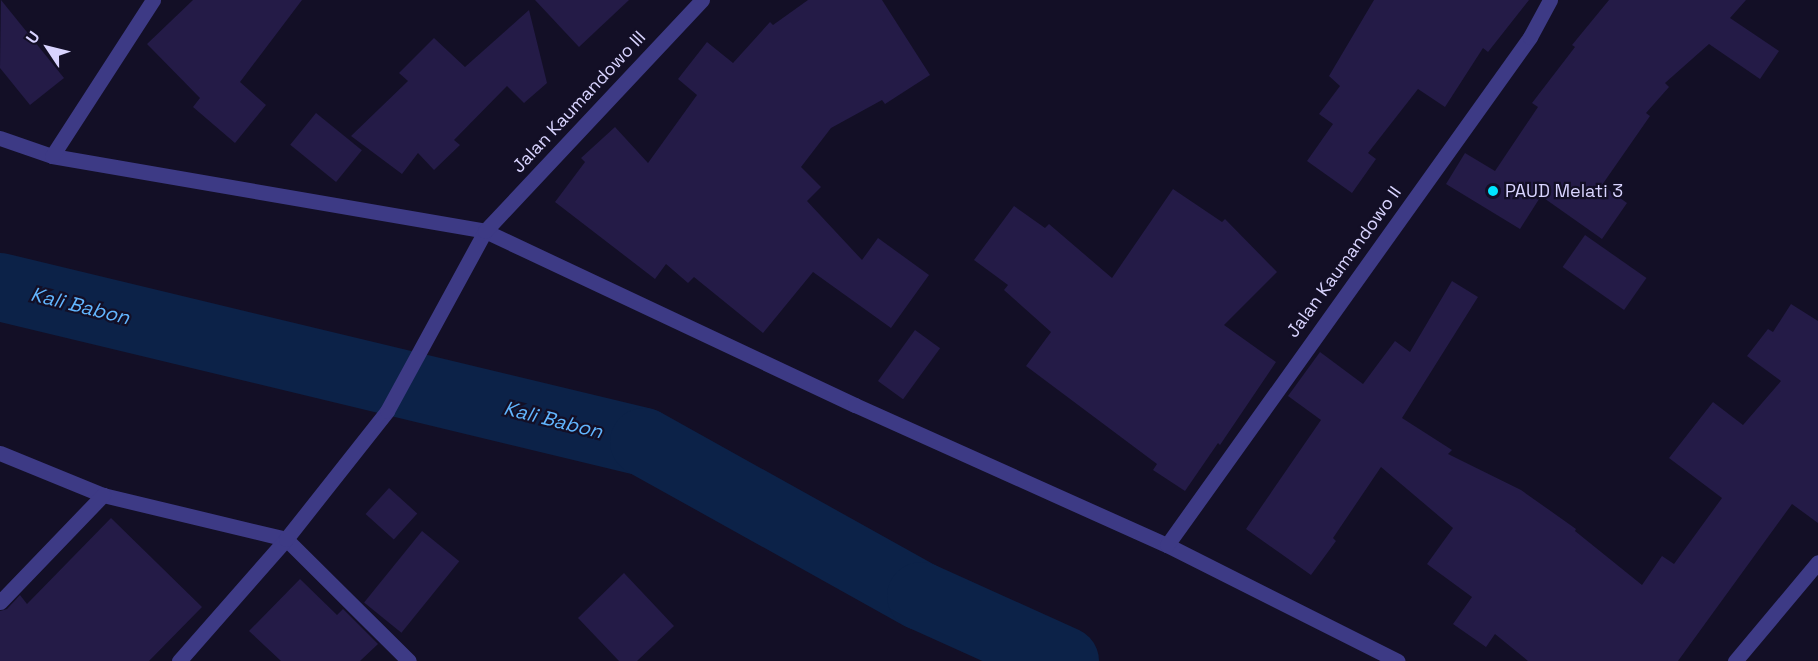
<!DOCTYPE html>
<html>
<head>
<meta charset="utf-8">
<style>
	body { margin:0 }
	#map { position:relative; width:1818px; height:661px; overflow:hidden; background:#130f26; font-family:"Space Grotesk",sans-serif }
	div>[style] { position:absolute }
	.river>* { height:68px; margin:-34px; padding:0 34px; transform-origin:34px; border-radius:34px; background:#0c2248 }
	.building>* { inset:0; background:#241b47; transform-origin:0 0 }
	.street>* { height:15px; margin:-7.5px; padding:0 7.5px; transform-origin:7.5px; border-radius:7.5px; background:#3d3a85 }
	.dots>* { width:16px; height:16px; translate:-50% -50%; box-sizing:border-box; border:3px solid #130f26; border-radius:50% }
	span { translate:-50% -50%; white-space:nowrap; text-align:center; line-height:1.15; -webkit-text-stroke:4.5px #130f26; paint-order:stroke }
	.street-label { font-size:18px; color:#d9d4ff }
	.poi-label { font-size:18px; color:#d9d4ff }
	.left { translate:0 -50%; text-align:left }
	.water-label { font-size:20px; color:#62b6ff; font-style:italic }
	.north { position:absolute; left:18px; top:18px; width:60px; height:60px; -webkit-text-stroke:4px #130f26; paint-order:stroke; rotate:305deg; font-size:16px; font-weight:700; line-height:24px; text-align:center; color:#d9d4ff }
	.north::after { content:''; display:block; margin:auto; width:21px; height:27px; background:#d9d4ff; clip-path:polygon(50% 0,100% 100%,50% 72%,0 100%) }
</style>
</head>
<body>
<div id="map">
	<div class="river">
		<div style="left:0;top:287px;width:662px;rotate:13.53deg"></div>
		<div style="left:644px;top:442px;width:317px;rotate:29.1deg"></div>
		<div style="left:921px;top:596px;width:158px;rotate:24.3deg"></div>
	</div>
	<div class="building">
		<div style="clip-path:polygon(1px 0,64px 78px,30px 105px,0 68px)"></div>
		<div style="clip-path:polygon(193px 0,302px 0,240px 82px,266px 105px,235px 143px,193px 107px,200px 98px,147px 44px)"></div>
		<div style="clip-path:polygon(535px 0,629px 0,579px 47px)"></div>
		<div style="clip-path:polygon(808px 0,882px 0,930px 75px,885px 104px,882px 100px,831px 128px,801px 167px,821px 187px,807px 201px,862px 260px,878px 238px,929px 275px,891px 328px,813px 272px,763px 333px,694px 277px,688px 283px,666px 264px,655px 279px,555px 202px,585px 162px,581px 158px,615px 127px,648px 163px,697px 95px,678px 79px,707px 42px,733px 63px,770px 22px,773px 25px)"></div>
		<div style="clip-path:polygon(1374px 0,1529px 0,1488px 52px,1483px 48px,1445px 107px,1418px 89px,1368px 153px,1376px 159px,1352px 193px,1307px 161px,1333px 124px,1319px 114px,1340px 86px,1329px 76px)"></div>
		<div style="clip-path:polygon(1609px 0,1746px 0,1730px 18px,1779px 51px,1760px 79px,1709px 44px,1665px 83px,1669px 87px,1646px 113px,1650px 116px,1602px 185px,1627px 203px,1602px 239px,1541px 196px,1520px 229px,1446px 184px,1465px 153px,1495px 171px,1538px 107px,1532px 103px,1575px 47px,1572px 45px)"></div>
		<div style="clip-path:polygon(529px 10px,547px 83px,524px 103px,507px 86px,454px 140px,460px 145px,434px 170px,418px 153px,402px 174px,351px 136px,408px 81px,399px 73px,434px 38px,465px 67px)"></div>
		<div style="left:316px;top:113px;width:59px;height:41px;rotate:39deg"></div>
		<div style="clip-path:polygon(1173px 189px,1222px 222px,1225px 219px,1277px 272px,1224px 325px,1276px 362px,1220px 445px,1218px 443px,1185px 491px,1153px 470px,1157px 464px,1026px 366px,1051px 332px,1004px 290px,1008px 285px,974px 260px,1014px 206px,1045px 228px,1049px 224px,1112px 278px)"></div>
		<div style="left:1585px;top:235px;width:75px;height:39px;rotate:35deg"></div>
		<div style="clip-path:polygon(1452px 281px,1478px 297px,1402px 418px,1452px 450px,1448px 454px,1521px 490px,1576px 529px,1575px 531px,1642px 585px,1662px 556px,1674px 564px,1722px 498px,1669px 458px,1713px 402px,1743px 425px,1781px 381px,1747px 356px,1768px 329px,1773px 332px,1791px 304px,1818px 321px,1818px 523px,1792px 504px,1678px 661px,1528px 661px,1495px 634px,1486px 647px,1453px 624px,1472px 597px,1427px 564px,1453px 528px,1381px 467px,1333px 538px,1336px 541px,1311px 575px,1246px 529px,1321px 420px,1288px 396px,1320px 352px,1363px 384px,1395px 341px,1410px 352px)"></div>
		<div style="left:915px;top:330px;width:31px;height:63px;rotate:36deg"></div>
		<div style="left:389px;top:488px;width:38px;height:35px;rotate:42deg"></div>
		<div style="clip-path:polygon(111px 518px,202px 607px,149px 661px,0 661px,0 611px,7px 609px,20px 595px,27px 604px)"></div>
		<div style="left:422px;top:531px;width:48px;height:92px;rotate:39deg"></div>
		<div style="clip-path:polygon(624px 573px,674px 626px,637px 661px,619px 661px,578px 618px)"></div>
		<div style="clip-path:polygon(300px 579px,337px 615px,343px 609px,378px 644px,360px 661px,281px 661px,249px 631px)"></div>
	</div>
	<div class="street">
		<div style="left:0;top:138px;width:55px;rotate:19.1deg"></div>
		<div style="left:52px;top:156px;width:439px;rotate:9.8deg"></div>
		<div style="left:485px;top:231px;width:409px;rotate:25.2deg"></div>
		<div style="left:855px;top:405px;width:342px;rotate:24.2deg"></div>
		<div style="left:1167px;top:545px;width:258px;rotate:26.7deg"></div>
		<div style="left:52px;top:156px;width:186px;rotate:-57.1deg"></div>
		<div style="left:0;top:453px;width:111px;rotate:22.2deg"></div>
		<div style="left:103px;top:495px;width:188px;rotate:13.5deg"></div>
		<div style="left:286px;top:539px;width:173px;rotate:44.8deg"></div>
		<div style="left:1167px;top:545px;width:624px;rotate:-54.45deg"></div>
		<div style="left:1530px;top:37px;width:42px;rotate:-61.6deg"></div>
		<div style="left:0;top:602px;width:149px;rotate:-46.1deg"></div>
		<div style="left:179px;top:661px;width:162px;rotate:-48.7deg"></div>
		<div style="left:286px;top:539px;width:163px;rotate:-51.7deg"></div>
		<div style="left:387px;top:411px;width:205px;rotate:-61.4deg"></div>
		<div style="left:485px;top:231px;width:317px;rotate:-46.8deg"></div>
		<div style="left:1735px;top:661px;width:129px;rotate:-50deg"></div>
	</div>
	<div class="dots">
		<div style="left:1493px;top:191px;background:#00e5ff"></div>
	</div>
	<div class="street-label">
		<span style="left:579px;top:102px;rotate:-47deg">Jalan Kaumandowo III</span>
		<span style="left:1344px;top:262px;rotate:-54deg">Jalan Kaumandowo II</span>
	</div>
	<div class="poi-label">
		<span class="left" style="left:1505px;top:191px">PAUD Melati 3</span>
	</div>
	<div class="water-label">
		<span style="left:80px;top:306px;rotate:14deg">Kali Babon</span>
		<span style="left:553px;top:420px;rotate:14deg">Kali Babon</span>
	</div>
	<div class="north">U</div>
</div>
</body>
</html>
